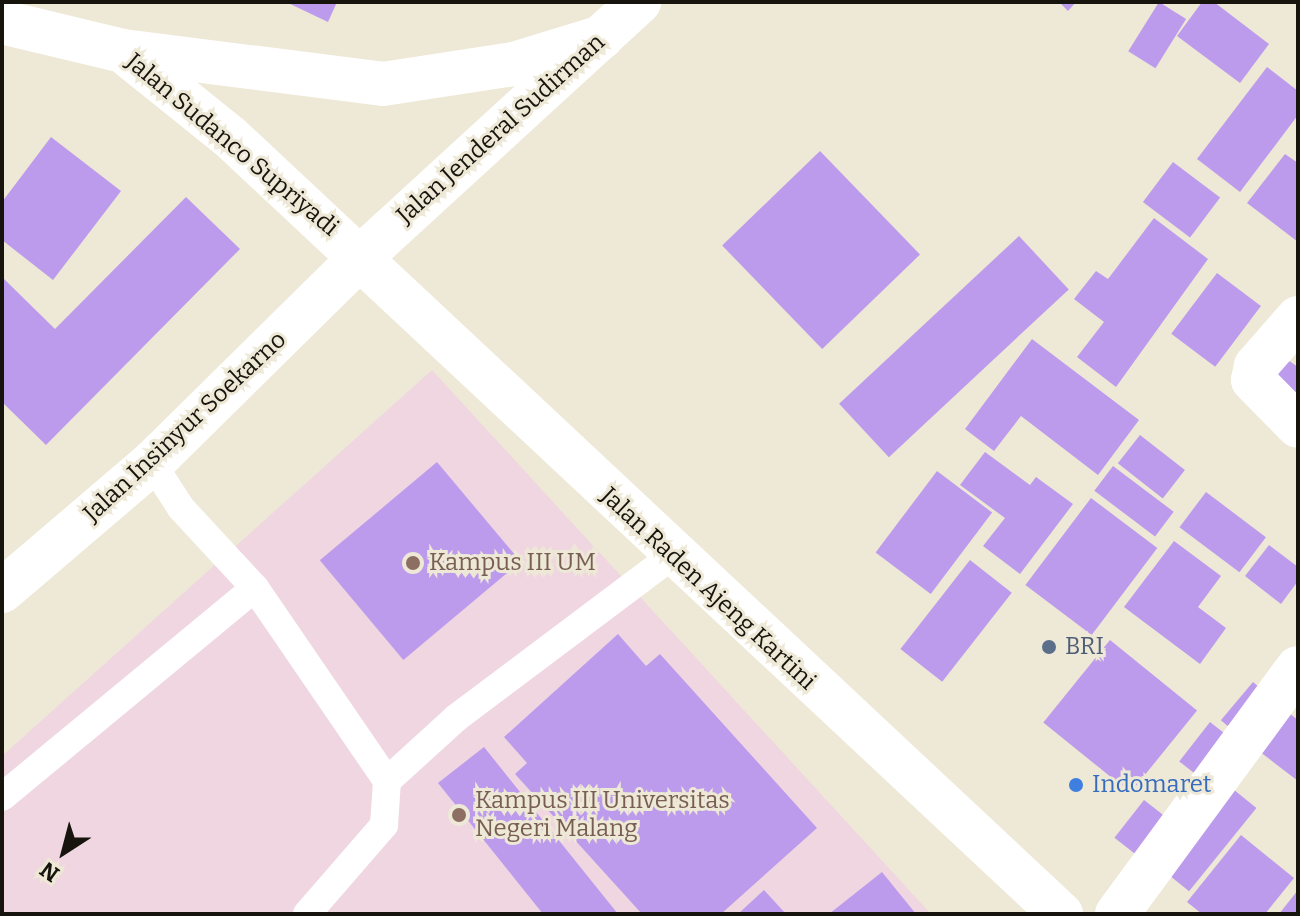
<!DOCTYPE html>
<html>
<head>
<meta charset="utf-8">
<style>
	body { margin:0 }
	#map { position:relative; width:1300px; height:916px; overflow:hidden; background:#eee8d6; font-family:Bitter,serif }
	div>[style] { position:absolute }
	.education>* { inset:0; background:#efd6e1 }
	.building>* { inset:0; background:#bd9bec; transform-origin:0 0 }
	.lane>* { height:28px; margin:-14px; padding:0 14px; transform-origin:14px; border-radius:14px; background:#fff }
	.street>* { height:44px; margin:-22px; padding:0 22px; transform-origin:22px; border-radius:22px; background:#fff }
	.secondary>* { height:44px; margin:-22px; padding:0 22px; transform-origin:22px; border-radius:22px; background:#fff }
	.primary>* { height:44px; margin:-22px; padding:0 22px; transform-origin:22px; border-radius:22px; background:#fff }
	.dots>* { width:22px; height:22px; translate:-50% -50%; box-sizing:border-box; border:4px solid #eee8d6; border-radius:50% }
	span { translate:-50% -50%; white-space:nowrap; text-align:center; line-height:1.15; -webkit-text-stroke:6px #eee8d6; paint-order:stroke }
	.street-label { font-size:24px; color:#17140e }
	.education-label { font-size:24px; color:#785e54 }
	.left { translate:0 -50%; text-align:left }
	.service-label { font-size:24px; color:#4e5e75 }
	.shop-label { font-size:24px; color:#366cbe }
	.frame { position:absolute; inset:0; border:4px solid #17140e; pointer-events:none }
	.north { position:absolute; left:24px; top:812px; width:80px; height:80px; -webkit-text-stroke:6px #eee8d6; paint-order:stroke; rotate:216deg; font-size:22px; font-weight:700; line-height:32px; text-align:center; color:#17140e }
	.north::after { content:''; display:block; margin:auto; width:28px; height:36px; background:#17140e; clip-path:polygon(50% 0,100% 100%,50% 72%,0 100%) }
</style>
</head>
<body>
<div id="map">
	<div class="education">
		<div style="clip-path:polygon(432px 370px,931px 914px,2px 914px,2px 756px)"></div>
	</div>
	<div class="building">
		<div style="clip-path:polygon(286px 2px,337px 2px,328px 22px)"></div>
		<div style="clip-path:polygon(1059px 2px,1076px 2px,1068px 11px)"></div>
		<div style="left:1159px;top:2px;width:32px;height:58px;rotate:32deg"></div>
		<div style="clip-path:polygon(1202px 2px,1214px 2px,1269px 44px,1240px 83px,1177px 36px)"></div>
		<div style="clip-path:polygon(1267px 67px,1298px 91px,1298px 115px,1240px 192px,1197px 159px)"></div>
		<div style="clip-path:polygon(51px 137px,121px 191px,53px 280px,2px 240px,2px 202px)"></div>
		<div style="left:820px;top:151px;width:144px;height:136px;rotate:46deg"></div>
		<div style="clip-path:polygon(1285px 154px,1298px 163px,1298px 242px,1247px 203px)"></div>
		<div style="left:1173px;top:162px;width:59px;height:50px;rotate:37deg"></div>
		<div style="clip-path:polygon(186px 197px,240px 249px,46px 445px,2px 402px,2px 277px,55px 329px)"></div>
		<div style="clip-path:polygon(1154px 218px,1208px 259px,1116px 387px,1077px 357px,1104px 322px,1074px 299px,1096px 271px,1108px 279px)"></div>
		<div style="left:1019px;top:236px;width:73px;height:246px;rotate:47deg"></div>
		<div style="left:1217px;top:273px;width:55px;height:76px;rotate:37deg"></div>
		<div style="clip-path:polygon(1032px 339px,1139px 420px,1098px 475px,1021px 416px,994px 451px,965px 429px)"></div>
		<div style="clip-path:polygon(1282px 356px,1298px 367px,1298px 419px,1258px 388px)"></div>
		<div style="left:1140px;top:435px;width:57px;height:36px;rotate:38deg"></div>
		<div style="clip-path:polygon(985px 452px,1030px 485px,1036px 477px,1073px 504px,1020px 574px,983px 546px,1005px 518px,960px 485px)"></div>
		<div style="left:437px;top:462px;width:130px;height:153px;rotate:50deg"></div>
		<div style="left:1113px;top:466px;width:76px;height:31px;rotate:37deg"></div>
		<div style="left:937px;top:471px;width:69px;height:102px;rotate:37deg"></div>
		<div style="left:1206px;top:492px;width:75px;height:44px;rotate:37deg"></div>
		<div style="left:1091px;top:498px;width:83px;height:109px;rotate:37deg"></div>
		<div style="clip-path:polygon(1174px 541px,1221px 576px,1198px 607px,1226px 628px,1200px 664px,1124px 607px)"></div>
		<div style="clip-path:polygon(1269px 545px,1298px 567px,1298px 581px,1281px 604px,1245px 576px)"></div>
		<div style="left:970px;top:560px;width:53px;height:113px;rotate:38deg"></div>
		<div style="clip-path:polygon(618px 634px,646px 666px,660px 654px,817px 828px,721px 914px,642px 914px,515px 774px,527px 763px,504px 737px)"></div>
		<div style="left:1110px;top:640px;width:112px;height:106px;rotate:39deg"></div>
		<div style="left:1253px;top:682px;width:23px;height:50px;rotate:40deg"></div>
		<div style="clip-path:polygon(1276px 703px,1298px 720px,1298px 781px,1247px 742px)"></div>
		<div style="left:1210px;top:722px;width:34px;height:50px;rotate:38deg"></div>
		<div style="clip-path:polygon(484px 747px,618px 914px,543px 914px,438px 783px)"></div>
		<div style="left:1223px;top:781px;width:43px;height:107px;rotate:39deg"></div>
		<div style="left:1144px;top:800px;width:37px;height:48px;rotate:38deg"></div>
		<div style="clip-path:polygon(1241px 835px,1294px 878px,1265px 914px,1202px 914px,1187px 902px)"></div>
		<div style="clip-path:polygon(882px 872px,916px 914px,829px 914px)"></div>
		<div style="clip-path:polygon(764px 890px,786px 914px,738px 914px)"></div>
		<div style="clip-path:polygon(1298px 890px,1298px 914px,1279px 914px)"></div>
	</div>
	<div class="lane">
		<div style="left:152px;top:463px;width:54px;rotate:57.2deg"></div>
		<div style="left:181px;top:508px;width:109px;rotate:47.2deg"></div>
		<div style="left:255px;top:588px;width:234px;rotate:55.6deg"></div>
		<div style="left:2px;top:797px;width:328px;rotate:-39.6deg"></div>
		<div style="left:307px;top:914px;width:118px;rotate:-49.1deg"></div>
		<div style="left:384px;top:825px;width:44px;rotate:-86.1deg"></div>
		<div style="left:387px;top:781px;width:93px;rotate:-42.4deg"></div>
		<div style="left:456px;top:718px;width:271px;rotate:-36.9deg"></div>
	</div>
	<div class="street">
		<div style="left:1298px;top:318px;width:64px;rotate:131.2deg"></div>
		<div style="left:1256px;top:366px;width:14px;rotate:102deg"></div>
		<div style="left:1253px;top:380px;width:64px;rotate:45.6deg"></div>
		<div style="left:1117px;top:914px;width:305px;rotate:-53.7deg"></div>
	</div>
	<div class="secondary">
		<div style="left:2px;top:591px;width:197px;rotate:-40.5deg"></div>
		<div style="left:152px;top:463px;width:295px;rotate:-44.6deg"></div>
	</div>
	<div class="primary">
		<div style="left:2px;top:22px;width:124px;rotate:13.5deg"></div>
		<div style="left:123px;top:51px;width:137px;rotate:38.8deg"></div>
		<div style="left:230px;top:137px;width:1138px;rotate:43.08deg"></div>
		<div style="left:123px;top:51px;width:262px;rotate:7.2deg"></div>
		<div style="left:383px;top:84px;width:133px;rotate:-8.7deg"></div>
		<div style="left:514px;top:64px;width:92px;rotate:-17.1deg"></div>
		<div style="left:362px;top:256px;width:376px;rotate:-42.5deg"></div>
	</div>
	<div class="dots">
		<div style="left:413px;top:563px;background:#8d6e63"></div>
		<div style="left:1049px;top:647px;background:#5c6f8a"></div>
		<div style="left:1076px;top:785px;background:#3f7fe0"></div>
		<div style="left:459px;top:815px;background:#8d6e63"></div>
	</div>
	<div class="street-label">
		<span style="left:501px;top:129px;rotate:-42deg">Jalan Jenderal Sudirman</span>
		<span style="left:232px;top:145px;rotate:40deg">Jalan Sudanco Supriyadi</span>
		<span style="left:185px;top:427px;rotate:-43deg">Jalan Insinyur Soekarno</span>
		<span style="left:708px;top:589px;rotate:43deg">Jalan Raden Ajeng Kartini</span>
	</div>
	<div class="education-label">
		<span class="left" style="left:429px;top:563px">Kampus III UM</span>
		<span class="left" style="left:475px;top:815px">Kampus III Universitas<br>Negeri Malang</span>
	</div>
	<div class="service-label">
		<span class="left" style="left:1065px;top:647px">BRI</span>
	</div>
	<div class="shop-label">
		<span class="left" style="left:1092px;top:785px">Indomaret</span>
	</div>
	<div class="frame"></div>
	<div class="north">N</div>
</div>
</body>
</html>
